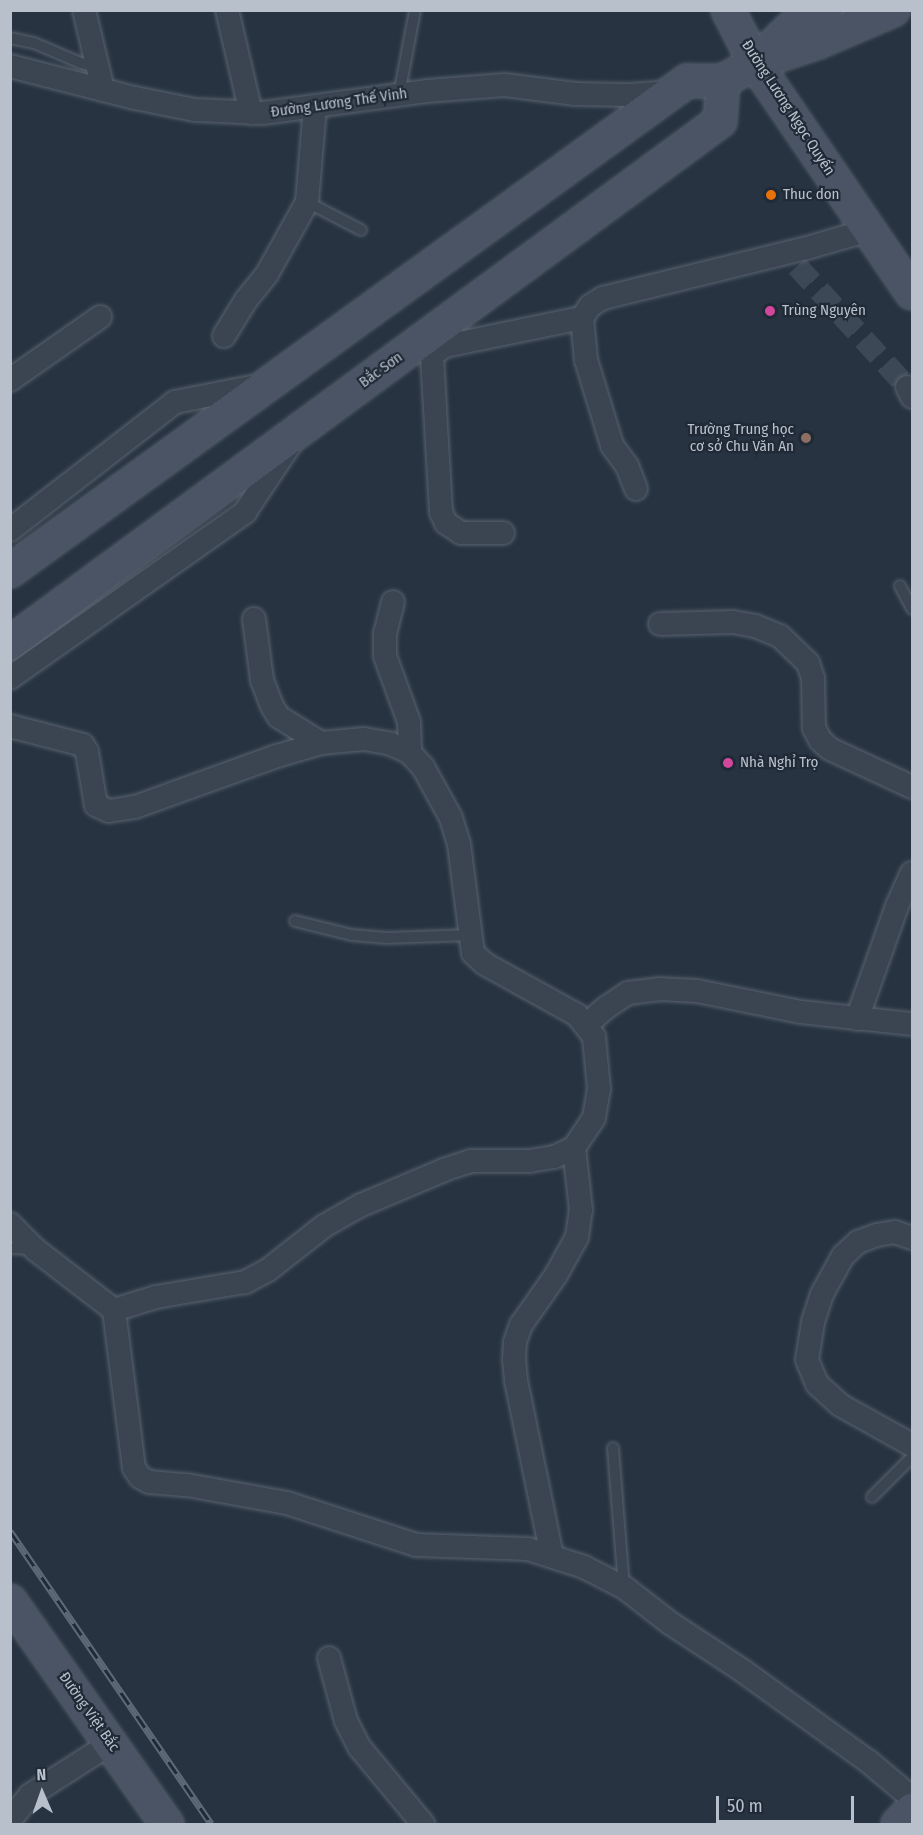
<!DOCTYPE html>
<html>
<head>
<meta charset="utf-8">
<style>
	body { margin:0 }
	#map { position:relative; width:923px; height:1835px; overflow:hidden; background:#273341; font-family:"Fira Sans Condensed",sans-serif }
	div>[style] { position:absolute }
	.street-tunnel>* { height:22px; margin-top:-11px; transform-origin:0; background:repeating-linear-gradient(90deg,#3d4856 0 22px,transparent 0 33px) }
	.roads { filter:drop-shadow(0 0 2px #59636f) drop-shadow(0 0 2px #59636f) }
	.lane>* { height:10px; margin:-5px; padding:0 5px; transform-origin:5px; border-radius:5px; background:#3b4551 }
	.street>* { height:22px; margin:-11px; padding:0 11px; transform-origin:11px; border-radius:11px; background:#3b4551 }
	.secondary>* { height:32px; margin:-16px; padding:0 16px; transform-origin:16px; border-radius:16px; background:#4a5464 }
	.rail>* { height:7px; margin-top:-3.5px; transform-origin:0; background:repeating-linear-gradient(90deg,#202a37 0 14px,#5e6978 0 28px); box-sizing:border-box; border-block:2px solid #5e6978 }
	.dots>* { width:16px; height:16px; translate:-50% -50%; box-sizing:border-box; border:3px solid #202a37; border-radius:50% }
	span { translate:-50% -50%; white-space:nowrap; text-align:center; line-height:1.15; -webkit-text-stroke:4.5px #202a37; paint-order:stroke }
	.street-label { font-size:15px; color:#b8c0cb }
	.poi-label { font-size:15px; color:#b8c0cb }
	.left { translate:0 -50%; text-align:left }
	.right { translate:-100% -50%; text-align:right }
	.frame { position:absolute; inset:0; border:12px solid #b8c0cb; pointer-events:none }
	.north { position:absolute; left:12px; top:1763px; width:60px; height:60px; -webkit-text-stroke:4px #202a37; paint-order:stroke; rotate:358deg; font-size:16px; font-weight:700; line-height:24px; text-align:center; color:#b8c0cb }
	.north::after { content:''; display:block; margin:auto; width:21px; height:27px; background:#b8c0cb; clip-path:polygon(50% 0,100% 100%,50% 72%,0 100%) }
	.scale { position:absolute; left:716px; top:1796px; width:138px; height:27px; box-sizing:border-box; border:3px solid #b8c0cb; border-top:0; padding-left:8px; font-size:18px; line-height:21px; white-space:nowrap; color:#b8c0cb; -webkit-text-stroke:4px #202a37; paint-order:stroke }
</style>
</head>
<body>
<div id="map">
	<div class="street-tunnel">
		<div style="left:797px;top:266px;width:164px;rotate:47.7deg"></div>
		<div style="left:907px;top:387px;width:5px;rotate:-22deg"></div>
	</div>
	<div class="roads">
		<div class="lane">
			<div style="left:10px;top:38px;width:25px;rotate:12deg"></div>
			<div style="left:34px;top:43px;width:51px;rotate:23.1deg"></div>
			<div style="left:81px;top:63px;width:16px;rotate:14deg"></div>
			<div style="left:399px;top:95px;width:86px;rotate:-79.3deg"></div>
			<div style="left:307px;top:202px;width:61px;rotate:27.4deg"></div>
			<div style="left:900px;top:586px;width:26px;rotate:62deg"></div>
			<div style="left:295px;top:921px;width:59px;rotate:13.8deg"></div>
			<div style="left:352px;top:935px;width:35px;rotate:5deg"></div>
			<div style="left:387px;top:938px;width:83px;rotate:-2.1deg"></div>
			<div style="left:10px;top:1248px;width:21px;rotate:3deg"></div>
			<div style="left:613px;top:1448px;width:140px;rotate:85.5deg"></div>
			<div style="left:872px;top:1497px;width:57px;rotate:-45deg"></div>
		</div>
		<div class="street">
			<div style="left:84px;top:10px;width:82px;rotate:76.6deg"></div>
			<div style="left:227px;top:10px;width:106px;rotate:76.9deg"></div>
			<div style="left:10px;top:66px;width:129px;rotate:14.4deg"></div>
			<div style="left:135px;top:98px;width:61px;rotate:11.3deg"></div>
			<div style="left:195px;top:110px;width:68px;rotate:2.5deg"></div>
			<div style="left:263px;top:113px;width:165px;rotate:-7.6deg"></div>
			<div style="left:427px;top:91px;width:78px;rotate:-4.4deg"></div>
			<div style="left:505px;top:85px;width:71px;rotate:7.3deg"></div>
			<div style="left:575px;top:94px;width:53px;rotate:1.1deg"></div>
			<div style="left:628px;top:95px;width:44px;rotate:-3.9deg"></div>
			<div style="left:224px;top:336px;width:42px;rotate:-58.6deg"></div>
			<div style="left:246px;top:300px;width:33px;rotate:-51deg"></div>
			<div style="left:267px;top:274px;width:82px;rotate:-60.9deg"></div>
			<div style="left:307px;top:202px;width:96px;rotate:-85.2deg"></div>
			<div style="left:10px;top:380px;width:110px;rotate:-35deg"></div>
			<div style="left:907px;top:387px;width:11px;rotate:63deg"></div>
			<div style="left:636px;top:489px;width:25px;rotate:-111deg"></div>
			<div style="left:627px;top:466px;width:26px;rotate:-126deg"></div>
			<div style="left:612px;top:445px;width:89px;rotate:-107deg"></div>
			<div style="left:586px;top:360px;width:42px;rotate:-95.4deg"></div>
			<div style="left:582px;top:318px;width:14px;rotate:-56deg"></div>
			<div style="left:590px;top:306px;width:15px;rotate:-32deg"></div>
			<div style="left:603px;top:298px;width:210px;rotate:-13.8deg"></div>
			<div style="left:807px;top:248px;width:65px;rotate:-16.2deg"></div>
			<div style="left:10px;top:530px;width:209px;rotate:-37.8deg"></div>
			<div style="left:175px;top:402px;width:89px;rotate:-11.1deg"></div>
			<div style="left:503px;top:533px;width:42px;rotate:180deg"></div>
			<div style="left:461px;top:533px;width:18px;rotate:-146deg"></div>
			<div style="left:446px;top:523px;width:12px;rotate:-114deg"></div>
			<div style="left:441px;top:512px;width:157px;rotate:-93.3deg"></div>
			<div style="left:432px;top:355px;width:16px;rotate:-35deg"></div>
			<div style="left:445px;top:346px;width:140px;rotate:-11.6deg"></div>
			<div style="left:393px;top:602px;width:32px;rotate:104deg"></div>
			<div style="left:385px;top:633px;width:23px;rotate:90deg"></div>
			<div style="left:385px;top:656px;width:70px;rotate:70deg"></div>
			<div style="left:409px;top:722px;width:31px;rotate:88deg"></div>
			<div style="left:254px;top:619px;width:62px;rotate:82.5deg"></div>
			<div style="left:262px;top:680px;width:28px;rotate:69deg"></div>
			<div style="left:272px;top:706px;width:13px;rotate:58deg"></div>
			<div style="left:279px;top:717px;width:49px;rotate:31.8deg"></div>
			<div style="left:660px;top:624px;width:73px;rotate:-1.6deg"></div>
			<div style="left:733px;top:622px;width:22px;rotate:10deg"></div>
			<div style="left:755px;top:626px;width:27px;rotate:22deg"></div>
			<div style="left:780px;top:636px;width:39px;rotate:44deg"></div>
			<div style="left:808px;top:663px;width:16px;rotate:72deg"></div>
			<div style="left:813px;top:678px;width:50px;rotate:88.9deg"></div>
			<div style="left:814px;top:728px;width:13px;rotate:63deg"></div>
			<div style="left:820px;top:740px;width:13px;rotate:42deg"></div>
			<div style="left:830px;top:749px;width:90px;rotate:24.9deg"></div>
			<div style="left:10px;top:678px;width:288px;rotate:-35.2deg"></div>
			<div style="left:245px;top:512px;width:83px;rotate:-56.3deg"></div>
			<div style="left:10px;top:726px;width:75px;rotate:14.6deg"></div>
			<div style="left:83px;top:745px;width:8px;rotate:60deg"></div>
			<div style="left:87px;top:752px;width:54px;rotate:80.4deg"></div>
			<div style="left:96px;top:805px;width:14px;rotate:25deg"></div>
			<div style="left:109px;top:811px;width:26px;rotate:-9deg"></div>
			<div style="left:135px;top:807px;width:151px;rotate:-19.8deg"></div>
			<div style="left:277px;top:756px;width:46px;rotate:-16.5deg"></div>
			<div style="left:321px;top:743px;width:43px;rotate:-5.3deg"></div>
			<div style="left:364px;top:739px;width:27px;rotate:10deg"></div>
			<div style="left:391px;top:744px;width:21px;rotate:25deg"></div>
			<div style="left:410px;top:753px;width:19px;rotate:47deg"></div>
			<div style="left:423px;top:767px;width:58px;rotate:61.2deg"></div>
			<div style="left:451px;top:818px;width:27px;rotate:73deg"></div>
			<div style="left:459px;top:844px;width:110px;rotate:82.7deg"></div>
			<div style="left:473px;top:953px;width:16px;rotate:43deg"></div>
			<div style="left:485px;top:964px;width:105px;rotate:29deg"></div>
			<div style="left:577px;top:1015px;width:28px;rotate:52deg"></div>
			<div style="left:594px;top:1037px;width:52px;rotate:84.5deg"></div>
			<div style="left:599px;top:1089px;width:29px;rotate:100deg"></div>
			<div style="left:594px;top:1118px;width:36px;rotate:124deg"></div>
			<div style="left:574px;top:1148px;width:22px;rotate:156deg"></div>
			<div style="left:554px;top:1157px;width:24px;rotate:171deg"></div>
			<div style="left:530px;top:1161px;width:59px;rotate:180deg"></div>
			<div style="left:471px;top:1161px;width:28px;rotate:162deg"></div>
			<div style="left:444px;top:1170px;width:90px;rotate:157.1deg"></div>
			<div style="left:361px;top:1205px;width:43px;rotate:150.4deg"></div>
			<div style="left:324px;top:1226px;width:71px;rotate:141.8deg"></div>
			<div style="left:268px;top:1270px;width:26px;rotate:152deg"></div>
			<div style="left:245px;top:1282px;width:90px;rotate:170.4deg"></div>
			<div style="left:156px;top:1297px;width:44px;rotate:162.8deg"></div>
			<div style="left:857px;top:1019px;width:120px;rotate:-70.5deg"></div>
			<div style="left:897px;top:906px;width:36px;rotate:-66deg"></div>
			<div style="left:586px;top:1025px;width:28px;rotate:-41deg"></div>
			<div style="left:607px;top:1007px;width:25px;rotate:-34deg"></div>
			<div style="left:628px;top:993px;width:31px;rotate:-7deg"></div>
			<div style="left:659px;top:989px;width:38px;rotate:3deg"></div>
			<div style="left:697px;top:991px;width:106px;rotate:11.4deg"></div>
			<div style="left:801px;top:1012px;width:112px;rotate:6.2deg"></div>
			<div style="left:10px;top:1224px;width:37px;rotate:45deg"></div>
			<div style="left:36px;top:1250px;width:98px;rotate:37.6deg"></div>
			<div style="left:114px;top:1310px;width:159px;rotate:82.8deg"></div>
			<div style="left:134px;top:1468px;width:11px;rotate:56deg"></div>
			<div style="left:140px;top:1477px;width:10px;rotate:29deg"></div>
			<div style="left:149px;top:1482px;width:38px;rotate:5deg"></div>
			<div style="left:187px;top:1485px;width:102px;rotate:10.2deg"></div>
			<div style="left:287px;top:1503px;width:136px;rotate:18deg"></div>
			<div style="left:416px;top:1545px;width:112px;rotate:2deg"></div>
			<div style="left:528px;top:1549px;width:59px;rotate:17.8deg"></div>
			<div style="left:584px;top:1567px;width:46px;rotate:27.1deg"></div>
			<div style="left:625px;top:1588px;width:57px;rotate:37.9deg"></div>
			<div style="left:670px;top:1623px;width:87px;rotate:33.3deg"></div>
			<div style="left:743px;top:1671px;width:154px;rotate:35.8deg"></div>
			<div style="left:868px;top:1761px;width:57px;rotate:40.1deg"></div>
			<div style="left:912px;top:1238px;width:18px;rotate:-161deg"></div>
			<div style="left:895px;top:1232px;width:18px;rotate:171deg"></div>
			<div style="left:877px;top:1235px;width:20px;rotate:160deg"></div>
			<div style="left:858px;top:1242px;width:21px;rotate:137deg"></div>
			<div style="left:843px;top:1256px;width:43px;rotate:118.9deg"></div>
			<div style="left:822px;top:1294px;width:29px;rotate:108deg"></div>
			<div style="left:813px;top:1322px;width:38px;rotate:99deg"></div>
			<div style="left:807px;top:1360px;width:26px;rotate:67deg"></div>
			<div style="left:817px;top:1384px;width:31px;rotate:42deg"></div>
			<div style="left:840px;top:1405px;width:82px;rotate:29.1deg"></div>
			<div style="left:552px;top:1556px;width:179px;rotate:-101.6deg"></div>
			<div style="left:516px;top:1381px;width:21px;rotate:-95deg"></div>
			<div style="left:514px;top:1360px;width:18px;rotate:-87deg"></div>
			<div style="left:515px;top:1342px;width:18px;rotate:-71deg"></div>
			<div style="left:521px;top:1325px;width:61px;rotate:-55deg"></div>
			<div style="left:556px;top:1275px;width:43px;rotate:-61.1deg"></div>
			<div style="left:577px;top:1237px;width:27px;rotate:-82deg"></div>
			<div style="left:581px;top:1210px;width:62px;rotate:-96.4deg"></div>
			<div style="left:329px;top:1658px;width:65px;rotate:74.9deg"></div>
			<div style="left:346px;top:1721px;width:30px;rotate:63deg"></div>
			<div style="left:360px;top:1748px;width:99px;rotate:50.3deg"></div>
			<div style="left:10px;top:1820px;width:32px;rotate:-51deg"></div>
			<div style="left:30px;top:1795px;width:96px;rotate:-32.7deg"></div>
		</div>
		<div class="secondary">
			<div style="left:728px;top:10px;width:59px;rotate:63deg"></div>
			<div style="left:755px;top:63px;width:278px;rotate:55.7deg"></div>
			<div style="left:760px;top:58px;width:45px;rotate:-44.1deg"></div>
			<div style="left:792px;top:27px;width:38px;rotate:-27deg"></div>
			<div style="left:10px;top:571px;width:836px;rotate:-35.9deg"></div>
			<div style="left:687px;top:81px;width:36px"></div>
			<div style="left:723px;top:81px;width:37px;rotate:-29deg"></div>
			<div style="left:755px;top:63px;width:66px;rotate:-18.4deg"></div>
			<div style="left:818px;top:42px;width:82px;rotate:-23.1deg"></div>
			<div style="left:10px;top:643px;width:881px;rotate:-36.32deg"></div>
			<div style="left:720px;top:121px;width:40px;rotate:-85.7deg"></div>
			<div style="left:10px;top:1601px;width:273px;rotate:54.9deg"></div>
			<div style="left:898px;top:1824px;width:20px;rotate:-45deg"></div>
		</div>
	</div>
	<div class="rail">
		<div style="left:10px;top:1531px;width:355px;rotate:55.5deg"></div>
	</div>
	<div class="dots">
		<div style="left:771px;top:195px;background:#e8710a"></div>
		<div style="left:770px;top:311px;background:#d1479c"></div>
		<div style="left:806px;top:438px;background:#8d6e63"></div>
		<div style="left:728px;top:763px;background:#d1479c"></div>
	</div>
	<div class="street-label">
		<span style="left:339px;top:103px;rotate:-8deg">Đường Lương Thế Vinh</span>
		<span style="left:788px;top:108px;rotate:57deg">Đường Lương Ngọc Quyến</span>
		<span style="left:381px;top:370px;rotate:-36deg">Bắc Sơn</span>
		<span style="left:89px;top:1712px;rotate:55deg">Đường Việt Bắc</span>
	</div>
	<div class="poi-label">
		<span class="left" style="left:783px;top:195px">Thuc don</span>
		<span class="left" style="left:782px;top:311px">Trùng Nguyên</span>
		<span class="right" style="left:794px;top:438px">Trường Trung học<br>cơ sở Chu Văn An</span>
		<span class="left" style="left:740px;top:763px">Nhà Nghỉ Trọ</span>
	</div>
	<div class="frame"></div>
	<div class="north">N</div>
	<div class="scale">50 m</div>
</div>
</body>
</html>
